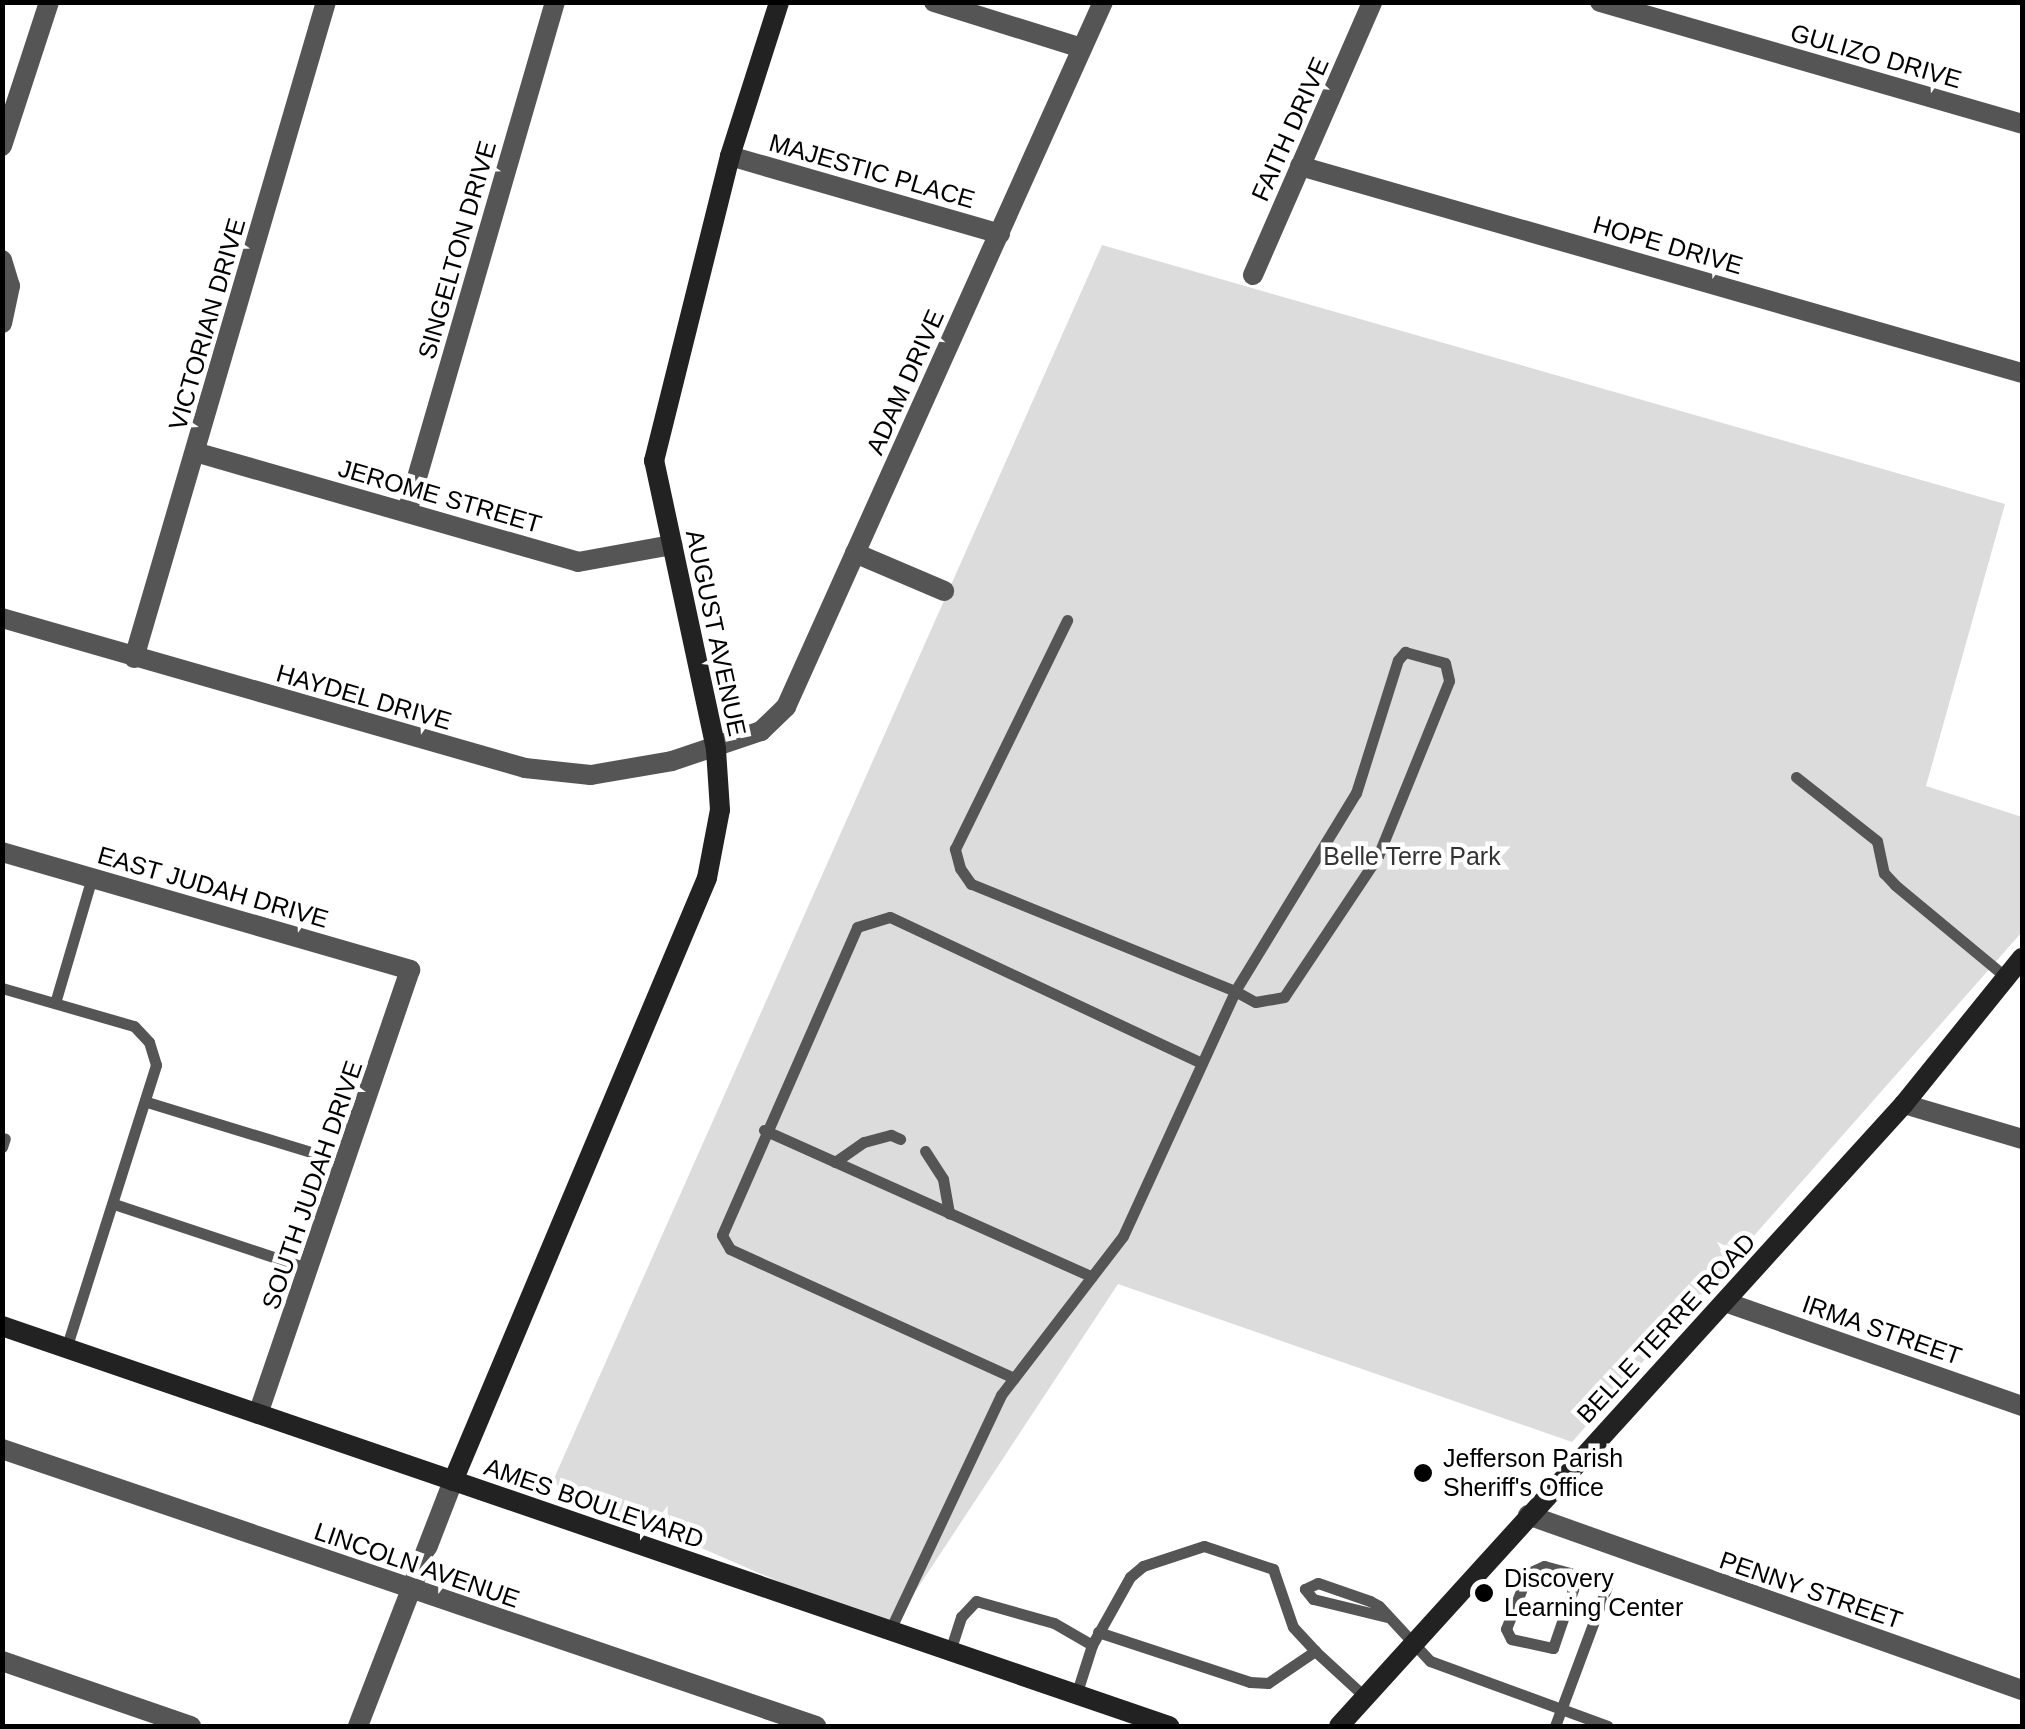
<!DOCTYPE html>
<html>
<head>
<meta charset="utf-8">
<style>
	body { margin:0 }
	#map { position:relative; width:2025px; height:1729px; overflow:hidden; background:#fff; font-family:Arial,sans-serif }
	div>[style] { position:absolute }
	.green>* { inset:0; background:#dcdcdc }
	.lane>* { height:11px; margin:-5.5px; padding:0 5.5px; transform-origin:5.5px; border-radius:5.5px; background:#555 }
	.street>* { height:20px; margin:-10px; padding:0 10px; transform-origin:10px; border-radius:10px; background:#555 }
	.secondary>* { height:20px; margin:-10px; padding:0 10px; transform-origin:10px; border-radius:10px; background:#222 }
	.dots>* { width:28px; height:28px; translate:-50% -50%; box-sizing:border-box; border:5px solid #fff; border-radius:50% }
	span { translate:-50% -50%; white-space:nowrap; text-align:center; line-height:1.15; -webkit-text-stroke:9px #fff; paint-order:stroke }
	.street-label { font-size:25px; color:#000 }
	.park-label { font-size:25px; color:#333 }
	.poi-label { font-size:25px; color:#000 }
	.left { translate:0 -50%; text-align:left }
	.frame { position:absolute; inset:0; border:5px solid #000; pointer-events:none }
</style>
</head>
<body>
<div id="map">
	<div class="green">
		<div style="clip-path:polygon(1102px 245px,2005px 504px,1926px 786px,2022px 817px,2022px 932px,1572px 1442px,1118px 1284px,890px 1630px,552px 1483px)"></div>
	</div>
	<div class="lane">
		<div style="left:1796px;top:777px;width:103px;rotate:38.3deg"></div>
		<div style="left:1877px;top:841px;width:33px;rotate:78deg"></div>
		<div style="left:1884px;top:873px;width:16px;rotate:47deg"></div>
		<div style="left:1895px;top:885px;width:144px;rotate:39.7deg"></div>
		<div style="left:2px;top:988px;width:137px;rotate:16.1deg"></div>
		<div style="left:134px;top:1026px;width:22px;rotate:47deg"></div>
		<div style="left:149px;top:1042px;width:24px;rotate:73deg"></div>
		<div style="left:156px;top:1065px;width:298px;rotate:107.6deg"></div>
		<div style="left:55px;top:1003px;width:131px;rotate:-73.6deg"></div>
		<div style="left:147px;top:1102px;width:209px;rotate:17deg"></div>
		<div style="left:764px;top:1130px;width:359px;rotate:24.1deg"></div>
		<div style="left:2px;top:1147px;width:9px;rotate:-72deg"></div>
		<div style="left:925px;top:1151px;width:33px;rotate:57deg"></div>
		<div style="left:943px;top:1179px;width:35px;rotate:80deg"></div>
		<div style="left:835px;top:1162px;width:35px;rotate:-35deg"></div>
		<div style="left:864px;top:1142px;width:28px;rotate:-15deg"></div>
		<div style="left:891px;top:1135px;width:10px;rotate:24deg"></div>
		<div style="left:114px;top:1204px;width:206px;rotate:18.4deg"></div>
		<div style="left:1014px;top:1378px;width:312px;rotate:-155.6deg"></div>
		<div style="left:730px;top:1249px;width:16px;rotate:-120deg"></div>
		<div style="left:722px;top:1235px;width:336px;rotate:-66.3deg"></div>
		<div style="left:857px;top:927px;width:34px;rotate:-17deg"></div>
		<div style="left:890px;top:917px;width:344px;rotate:25.1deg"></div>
		<div style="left:1387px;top:1617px;width:76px;rotate:-166.3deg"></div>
		<div style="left:1313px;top:1599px;width:13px;rotate:-129deg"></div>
		<div style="left:1305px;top:1589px;width:14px;rotate:-25deg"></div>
		<div style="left:1318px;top:1583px;width:55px;rotate:19.1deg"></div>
		<div style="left:1370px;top:1601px;width:10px;rotate:29deg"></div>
		<div style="left:1379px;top:1606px;width:75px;rotate:47.2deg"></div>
		<div style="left:1430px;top:1661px;width:189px;rotate:20.1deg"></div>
		<div style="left:890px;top:1630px;width:260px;rotate:-64.7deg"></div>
		<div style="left:1001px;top:1395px;width:200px;rotate:-52.5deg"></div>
		<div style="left:1123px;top:1236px;width:269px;rotate:-65.4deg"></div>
		<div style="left:1235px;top:991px;width:232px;rotate:-58.6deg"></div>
		<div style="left:1356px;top:793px;width:139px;rotate:-72.5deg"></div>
		<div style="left:1398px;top:660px;width:11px;rotate:-49deg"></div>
		<div style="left:1405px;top:652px;width:41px;rotate:15.4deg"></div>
		<div style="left:1445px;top:663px;width:18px;rotate:77deg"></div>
		<div style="left:1449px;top:681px;width:189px;rotate:112.1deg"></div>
		<div style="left:1378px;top:856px;width:169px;rotate:123.7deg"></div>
		<div style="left:1284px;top:997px;width:29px;rotate:170deg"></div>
		<div style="left:1255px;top:1002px;width:23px;rotate:-151deg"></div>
		<div style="left:1235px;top:991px;width:285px;rotate:-157.9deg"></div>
		<div style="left:971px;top:884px;width:19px;rotate:-125deg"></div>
		<div style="left:960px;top:868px;width:20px;rotate:-105deg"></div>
		<div style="left:955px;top:849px;width:255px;rotate:-63.9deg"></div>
		<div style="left:1098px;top:1632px;width:160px;rotate:18.2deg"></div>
		<div style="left:1250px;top:1682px;width:18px;rotate:3deg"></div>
		<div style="left:1268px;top:1683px;width:57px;rotate:-34.2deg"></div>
		<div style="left:1315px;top:1651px;width:68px;rotate:42.6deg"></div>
		<div style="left:1092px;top:1645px;width:78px;rotate:-60.8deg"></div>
		<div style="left:1130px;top:1577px;width:17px;rotate:-40deg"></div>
		<div style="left:1143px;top:1566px;width:64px;rotate:-18.2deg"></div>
		<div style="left:1204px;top:1546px;width:73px;rotate:18.4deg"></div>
		<div style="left:1273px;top:1569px;width:61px;rotate:71deg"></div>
		<div style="left:1293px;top:1627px;width:33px;rotate:47deg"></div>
		<div style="left:950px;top:1651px;width:36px;rotate:-72deg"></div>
		<div style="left:961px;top:1617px;width:22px;rotate:-47deg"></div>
		<div style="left:976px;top:1601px;width:81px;rotate:15.8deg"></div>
		<div style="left:1054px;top:1623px;width:44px;rotate:30.1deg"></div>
		<div style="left:1092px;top:1645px;width:52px;rotate:107.7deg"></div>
		<div style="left:1555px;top:1726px;width:149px;rotate:-69.6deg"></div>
		<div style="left:1607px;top:1586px;width:9px;rotate:-144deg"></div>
		<div style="left:1600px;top:1581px;width:58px;rotate:-165deg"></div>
		<div style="left:1544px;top:1566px;width:17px;rotate:156deg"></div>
		<div style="left:1528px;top:1573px;width:60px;rotate:111.4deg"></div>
		<div style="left:1506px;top:1629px;width:11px;rotate:63deg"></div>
		<div style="left:1511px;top:1639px;width:43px;rotate:12.1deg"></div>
		<div style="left:1553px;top:1648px;width:77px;rotate:-71.1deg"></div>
	</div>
	<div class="street">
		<div style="left:934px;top:2px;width:155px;rotate:17.3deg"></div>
		<div style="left:1600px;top:2px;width:439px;rotate:16.1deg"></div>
		<div style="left:2px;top:146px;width:151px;rotate:-71.9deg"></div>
		<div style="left:730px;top:156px;width:281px;rotate:16.1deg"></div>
		<div style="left:1300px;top:166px;width:751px;rotate:16deg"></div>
		<div style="left:2px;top:260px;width:27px;rotate:73deg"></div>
		<div style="left:10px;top:286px;width:38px;rotate:102deg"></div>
		<div style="left:1253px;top:275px;width:298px;rotate:-66.4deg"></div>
		<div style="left:195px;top:452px;width:398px;rotate:16deg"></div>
		<div style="left:578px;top:562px;width:96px;rotate:-10.3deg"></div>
		<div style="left:407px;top:512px;width:531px;rotate:-73.82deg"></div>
		<div style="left:855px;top:553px;width:97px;rotate:23.1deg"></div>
		<div style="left:2px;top:618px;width:544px;rotate:16deg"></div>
		<div style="left:525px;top:768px;width:66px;rotate:6.1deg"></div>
		<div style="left:591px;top:775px;width:82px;rotate:-9.8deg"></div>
		<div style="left:672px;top:761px;width:94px;rotate:-18.6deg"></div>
		<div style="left:761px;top:731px;width:35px;rotate:-44deg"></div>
		<div style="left:786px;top:707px;width:773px;rotate:-65.79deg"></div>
		<div style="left:134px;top:658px;width:684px;rotate:-73.69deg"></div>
		<div style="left:2px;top:852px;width:425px;rotate:16.1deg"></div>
		<div style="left:410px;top:970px;width:469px;rotate:108.9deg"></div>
		<div style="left:1904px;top:1104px;width:123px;rotate:16.5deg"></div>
		<div style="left:1725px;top:1302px;width:315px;rotate:19.3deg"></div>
		<div style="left:2px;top:1449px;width:860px;rotate:18.79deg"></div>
		<div style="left:1528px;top:1515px;width:524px;rotate:19.51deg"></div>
		<div style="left:2px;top:1661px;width:200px;rotate:19deg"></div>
		<div style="left:358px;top:1726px;width:263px;rotate:-68.8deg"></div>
	</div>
	<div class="secondary">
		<div style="left:2px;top:1326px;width:1234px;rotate:18.92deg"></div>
		<div style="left:453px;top:1481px;width:654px;rotate:-67.16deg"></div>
		<div style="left:707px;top:878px;width:69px;rotate:-79.2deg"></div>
		<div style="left:720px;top:810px;width:61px;rotate:-93.8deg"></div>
		<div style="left:716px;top:749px;width:295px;rotate:-102.1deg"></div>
		<div style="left:654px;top:461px;width:314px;rotate:-76deg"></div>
		<div style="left:730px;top:156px;width:162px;rotate:-72.3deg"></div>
		<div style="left:1339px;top:1726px;width:840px;rotate:-47.75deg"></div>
		<div style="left:1904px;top:1104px;width:188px;rotate:-51.1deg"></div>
	</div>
	<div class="dots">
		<div style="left:1423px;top:1473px;background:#000"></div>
		<div style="left:1484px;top:1593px;background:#000"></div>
	</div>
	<div class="street-label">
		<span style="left:1876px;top:56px;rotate:16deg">GULIZO DRIVE</span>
		<span style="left:1290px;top:129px;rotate:-66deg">FAITH DRIVE</span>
		<span style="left:872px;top:171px;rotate:16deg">MAJESTIC PLACE</span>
		<span style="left:1668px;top:245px;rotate:16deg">HOPE DRIVE</span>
		<span style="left:457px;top:250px;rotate:-74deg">SINGELTON DRIVE</span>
		<span style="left:207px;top:324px;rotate:-74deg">VICTORIAN DRIVE</span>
		<span style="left:905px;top:382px;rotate:-66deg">ADAM DRIVE</span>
		<span style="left:440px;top:496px;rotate:16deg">JEROME STREET</span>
		<span style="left:716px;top:633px;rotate:78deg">AUGUST AVENUE</span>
		<span style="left:364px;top:697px;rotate:16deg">HAYDEL DRIVE</span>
		<span style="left:213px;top:887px;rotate:16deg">EAST JUDAH DRIVE</span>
		<span style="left:312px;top:1185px;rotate:-71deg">SOUTH JUDAH DRIVE</span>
		<span style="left:1666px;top:1328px;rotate:-47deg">BELLE TERRE ROAD</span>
		<span style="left:1882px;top:1330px;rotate:19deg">IRMA STREET</span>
		<span style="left:594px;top:1503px;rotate:19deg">AMES BOULEVARD</span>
		<span style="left:417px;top:1565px;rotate:19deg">LINCOLN AVENUE</span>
		<span style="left:1811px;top:1590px;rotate:19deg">PENNY STREET</span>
	</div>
	<div class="park-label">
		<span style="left:1412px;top:856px">Belle Terre Park</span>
	</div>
	<div class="poi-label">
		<span class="left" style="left:1443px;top:1473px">Jefferson Parish<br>Sheriff's Office</span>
		<span class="left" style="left:1504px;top:1593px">Discovery<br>Learning Center</span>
	</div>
	<div class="frame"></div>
</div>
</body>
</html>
